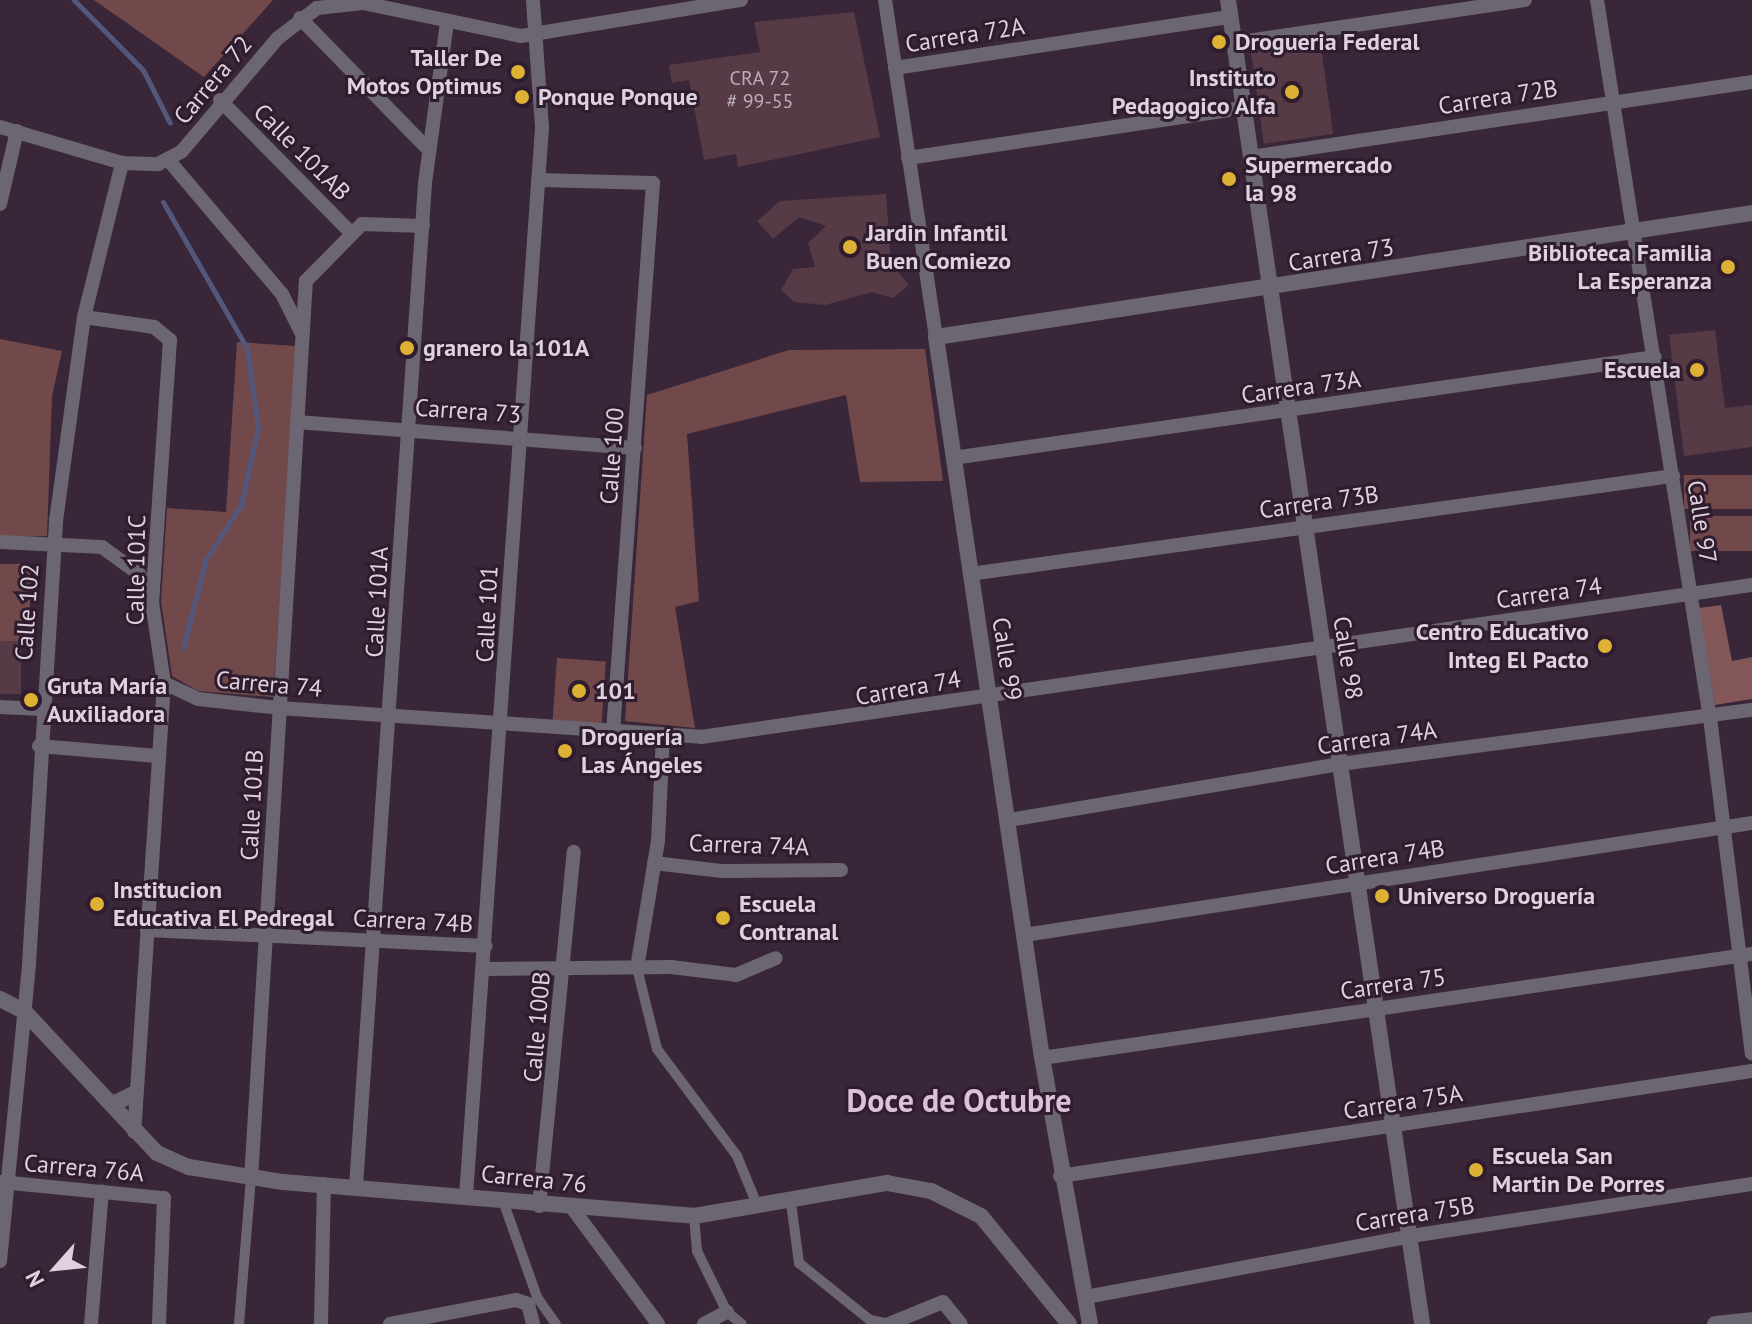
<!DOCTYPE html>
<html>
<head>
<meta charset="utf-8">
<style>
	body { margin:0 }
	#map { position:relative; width:1752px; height:1324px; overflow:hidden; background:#392638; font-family:"PT Sans",sans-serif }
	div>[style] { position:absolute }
	.green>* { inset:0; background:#72494b; transform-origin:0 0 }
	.forest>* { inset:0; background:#835658 }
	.stream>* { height:5px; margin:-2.5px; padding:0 2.5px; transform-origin:2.5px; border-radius:2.5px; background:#54577c }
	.building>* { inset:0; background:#563b46; transform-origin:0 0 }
	.pedestrian>* { height:10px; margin:-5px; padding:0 5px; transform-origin:5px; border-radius:5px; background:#6b6671 }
	.minor>* { height:14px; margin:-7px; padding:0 7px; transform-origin:7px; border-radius:7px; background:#6b6671 }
	.tertiary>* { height:16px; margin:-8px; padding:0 8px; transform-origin:8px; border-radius:8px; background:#6b6671 }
	.dots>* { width:22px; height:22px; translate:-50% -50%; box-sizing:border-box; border:4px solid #2f1c2e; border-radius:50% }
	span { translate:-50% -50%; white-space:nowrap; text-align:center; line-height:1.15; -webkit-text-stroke:6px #2f1c2e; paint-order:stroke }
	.number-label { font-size:20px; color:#bcacb7 }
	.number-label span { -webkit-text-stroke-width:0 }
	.street-label { font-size:24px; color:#ded2dd }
	.poi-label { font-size:24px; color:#ded2dd; font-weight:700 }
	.left { translate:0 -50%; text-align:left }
	.right { translate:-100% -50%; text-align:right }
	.district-label { font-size:32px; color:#dbc2d9; font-weight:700 }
	.north { position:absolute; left:16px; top:1228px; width:80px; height:80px; -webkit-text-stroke:6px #2f1c2e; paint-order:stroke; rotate:243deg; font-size:22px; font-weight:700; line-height:32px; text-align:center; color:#ded2dd }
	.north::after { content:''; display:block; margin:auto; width:28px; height:36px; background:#ded2dd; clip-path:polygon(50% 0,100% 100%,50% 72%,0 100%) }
</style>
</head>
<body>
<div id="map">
	<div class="green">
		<div style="clip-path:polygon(94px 0,273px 0,204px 77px)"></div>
		<div style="clip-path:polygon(0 339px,62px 351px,52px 396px,47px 536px,0 537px)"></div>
		<div style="clip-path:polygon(237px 342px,296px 346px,273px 697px,198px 691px,172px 676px,161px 601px,167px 508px,226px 512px)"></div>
		<div style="clip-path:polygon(925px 349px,943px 481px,860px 482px,846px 395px,687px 434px,699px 601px,675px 607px,695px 728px,625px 721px,647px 395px,789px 350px)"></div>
		<div style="left:1752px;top:475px;width:34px;height:68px;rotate:90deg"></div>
		<div style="left:1752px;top:516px;width:35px;height:62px;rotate:90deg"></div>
		<div style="left:0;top:564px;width:30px;height:77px"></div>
		<div style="left:557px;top:658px;width:49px;height:63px;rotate:4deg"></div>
	</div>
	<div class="forest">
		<div style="clip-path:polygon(1721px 605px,1732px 661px,1752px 657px,1752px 699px,1715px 705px,1699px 608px)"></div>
	</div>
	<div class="stream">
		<div style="left:74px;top:0;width:98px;rotate:45.4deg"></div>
		<div style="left:143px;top:70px;width:59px;rotate:63deg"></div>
		<div style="left:163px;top:202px;width:168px;rotate:60.1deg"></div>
		<div style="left:247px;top:348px;width:81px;rotate:82.2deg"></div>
		<div style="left:258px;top:428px;width:79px;rotate:102.4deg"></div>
		<div style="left:241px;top:505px;width:64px;rotate:122.9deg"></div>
		<div style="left:206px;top:559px;width:92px;rotate:104.5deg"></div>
	</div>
	<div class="building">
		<div style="clip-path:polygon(854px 12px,880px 137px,738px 167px,736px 154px,704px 160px,689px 80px,672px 83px,669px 65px,760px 52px,754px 22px)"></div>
		<div style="left:1320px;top:40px;width:95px;height:70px;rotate:82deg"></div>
		<div style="clip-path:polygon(886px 194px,891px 263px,909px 285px,893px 298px,872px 292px,825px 305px,794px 302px,781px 290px,793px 269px,815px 267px,808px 243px,826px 226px,799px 217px,773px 239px,757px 221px,780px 201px)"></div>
		<div style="clip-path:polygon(1715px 330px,1725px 408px,1752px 405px,1752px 447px,1684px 456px,1669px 335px)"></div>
		<div style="left:0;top:641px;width:21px;height:53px"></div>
	</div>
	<div class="pedestrian">
		<div style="left:637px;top:968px;width:83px;rotate:76.1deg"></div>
		<div style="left:657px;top:1049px;width:134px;rotate:53.2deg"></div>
		<div style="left:737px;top:1156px;width:55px;rotate:67.6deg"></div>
		<div style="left:502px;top:1198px;width:105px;rotate:70.5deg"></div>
		<div style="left:537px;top:1297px;width:33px;rotate:55deg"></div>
		<div style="left:791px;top:1203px;width:61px;rotate:82.4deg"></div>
		<div style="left:799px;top:1263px;width:91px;rotate:38.8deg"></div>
		<div style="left:870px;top:1320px;width:20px;rotate:11deg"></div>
		<div style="left:694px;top:1216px;width:35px;rotate:85deg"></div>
		<div style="left:697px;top:1251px;width:68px;rotate:63.8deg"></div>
		<div style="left:727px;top:1312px;width:19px;rotate:39deg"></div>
		<div style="left:239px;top:1324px;width:145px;rotate:-85.3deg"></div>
	</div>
	<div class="minor">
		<div style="left:885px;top:0;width:341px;rotate:81.4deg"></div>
		<div style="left:1597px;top:0;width:727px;rotate:81.06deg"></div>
		<div style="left:1710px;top:718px;width:338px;rotate:82.9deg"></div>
		<div style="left:300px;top:18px;width:185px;rotate:45.7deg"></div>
		<div style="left:1234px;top:43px;width:294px;rotate:-8.4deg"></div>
		<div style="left:895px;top:68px;width:339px;rotate:-8.7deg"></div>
		<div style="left:220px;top:100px;width:188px;rotate:45.4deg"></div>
		<div style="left:0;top:127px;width:127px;rotate:16.4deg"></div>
		<div style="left:122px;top:163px;width:36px;rotate:2deg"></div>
		<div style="left:158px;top:164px;width:27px;rotate:-28deg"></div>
		<div style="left:182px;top:151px;width:148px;rotate:-49.7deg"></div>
		<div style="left:278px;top:38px;width:49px;rotate:-37.6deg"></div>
		<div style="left:317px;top:8px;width:46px;rotate:-6.2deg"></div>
		<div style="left:363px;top:3px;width:161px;rotate:11.8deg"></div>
		<div style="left:521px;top:36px;width:223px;rotate:-9.3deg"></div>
		<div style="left:1250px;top:157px;width:508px;rotate:-8.5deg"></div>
		<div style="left:908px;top:158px;width:338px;rotate:-8.5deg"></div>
		<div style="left:170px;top:162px;width:173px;rotate:49.7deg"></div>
		<div style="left:282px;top:294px;width:42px;rotate:63.4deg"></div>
		<div style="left:538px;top:180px;width:115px;rotate:1.5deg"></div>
		<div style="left:653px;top:183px;width:550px;rotate:94.17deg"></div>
		<div style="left:0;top:204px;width:75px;rotate:-76.9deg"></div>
		<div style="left:84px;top:317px;width:71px;rotate:8.1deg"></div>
		<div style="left:154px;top:327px;width:21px;rotate:39deg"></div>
		<div style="left:170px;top:340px;width:263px;rotate:93.9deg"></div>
		<div style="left:152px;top:602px;width:82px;rotate:81.6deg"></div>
		<div style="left:164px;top:683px;width:450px;rotate:93.8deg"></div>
		<div style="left:297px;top:422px;width:339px;rotate:4.4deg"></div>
		<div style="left:953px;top:458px;width:709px;rotate:-8.19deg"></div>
		<div style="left:0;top:542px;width:102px;rotate:2.8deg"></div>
		<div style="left:102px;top:547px;width:46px;rotate:36.1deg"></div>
		<div style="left:139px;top:574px;width:31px;rotate:65deg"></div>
		<div style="left:970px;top:574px;width:710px;rotate:-7.94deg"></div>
		<div style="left:164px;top:683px;width:38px;rotate:25deg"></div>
		<div style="left:198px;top:699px;width:81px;rotate:6.3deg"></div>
		<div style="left:279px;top:708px;width:423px;rotate:3.9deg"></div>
		<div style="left:701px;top:737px;width:1062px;rotate:-8.23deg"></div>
		<div style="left:0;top:707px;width:42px;rotate:2.7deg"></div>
		<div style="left:39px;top:746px;width:119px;rotate:4.8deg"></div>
		<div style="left:1009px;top:820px;width:336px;rotate:-9.6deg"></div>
		<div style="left:1340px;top:764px;width:416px;rotate:-7.5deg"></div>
		<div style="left:654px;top:863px;width:68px;rotate:6.7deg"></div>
		<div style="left:722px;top:871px;width:119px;rotate:-0.5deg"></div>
		<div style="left:147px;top:930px;width:339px;rotate:2.7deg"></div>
		<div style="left:1024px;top:935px;width:737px;rotate:-8.75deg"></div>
		<div style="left:637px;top:968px;width:129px;rotate:-80.6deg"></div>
		<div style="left:658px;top:841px;width:106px;rotate:-87.3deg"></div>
		<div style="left:484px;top:969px;width:187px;rotate:-0.6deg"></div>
		<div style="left:671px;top:967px;width:65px;rotate:7deg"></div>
		<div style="left:736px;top:975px;width:43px;rotate:-23deg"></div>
		<div style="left:1042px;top:1058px;width:718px;rotate:-8.33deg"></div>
		<div style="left:1060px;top:1176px;width:700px;rotate:-8.63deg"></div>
		<div style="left:251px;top:1179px;width:900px;rotate:-86.5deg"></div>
		<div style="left:306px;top:281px;width:80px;rotate:-45.5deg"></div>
		<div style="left:362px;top:224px;width:61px;rotate:1.9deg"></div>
		<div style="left:0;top:1182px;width:165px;rotate:5.6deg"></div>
		<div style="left:164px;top:1198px;width:126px;rotate:92.3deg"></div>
		<div style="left:356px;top:1186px;width:1005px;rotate:-86.06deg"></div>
		<div style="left:425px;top:183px;width:162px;rotate:-82.2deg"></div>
		<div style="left:466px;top:1196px;width:1072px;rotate:-85.93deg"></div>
		<div style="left:542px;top:127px;width:127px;rotate:-94.1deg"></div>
		<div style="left:539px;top:1206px;width:356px;rotate:-84.4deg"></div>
		<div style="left:573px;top:1209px;width:143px;rotate:53.5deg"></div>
		<div style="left:0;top:1261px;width:298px;rotate:-84.4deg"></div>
		<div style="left:29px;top:964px;width:444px;rotate:-86.5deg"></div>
		<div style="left:56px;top:521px;width:206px;rotate:-82.2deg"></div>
		<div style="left:84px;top:317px;width:159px;rotate:-76.1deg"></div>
		<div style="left:1086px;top:1297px;width:331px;rotate:-10.6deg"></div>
		<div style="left:1411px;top:1236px;width:345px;rotate:-8.7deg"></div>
		<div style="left:91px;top:1324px;width:133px;rotate:-85.3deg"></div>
		<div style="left:321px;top:1324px;width:140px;rotate:-88.8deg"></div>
		<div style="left:390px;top:1324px;width:128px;rotate:-10.8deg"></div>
		<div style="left:516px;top:1300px;width:13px;rotate:18deg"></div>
		<div style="left:528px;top:1304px;width:21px;rotate:76deg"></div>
		<div style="left:704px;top:1324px;width:26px;rotate:-28deg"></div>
		<div style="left:889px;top:1324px;width:58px;rotate:-22.2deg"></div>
		<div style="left:943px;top:1302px;width:28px;rotate:51deg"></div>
	</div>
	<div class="tertiary">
		<div style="left:1228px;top:0;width:1338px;rotate:81.66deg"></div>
		<div style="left:0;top:999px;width:27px;rotate:27deg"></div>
		<div style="left:24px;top:1011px;width:195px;rotate:46.9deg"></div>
		<div style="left:157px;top:1153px;width:35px;rotate:24deg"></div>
		<div style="left:189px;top:1167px;width:95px;rotate:9.1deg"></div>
		<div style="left:283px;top:1182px;width:412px;rotate:4.7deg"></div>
		<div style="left:694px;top:1216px;width:196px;rotate:-9.7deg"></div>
		<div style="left:887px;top:1183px;width:45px;rotate:10.3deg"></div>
		<div style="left:931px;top:1191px;width:56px;rotate:26.6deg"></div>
		<div style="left:981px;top:1216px;width:139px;rotate:50.8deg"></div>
		<div style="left:106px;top:1099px;width:9px;rotate:36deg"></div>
		<div style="left:113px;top:1104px;width:25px;rotate:-26deg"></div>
		<div style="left:1090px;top:1324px;width:270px;rotate:-100.2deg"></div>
		<div style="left:1042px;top:1058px;width:729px;rotate:-98.36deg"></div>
		<div style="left:936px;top:337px;width:825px;rotate:-8.64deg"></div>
		<div style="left:1715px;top:1324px;width:37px;rotate:-6deg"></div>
	</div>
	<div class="dots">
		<div style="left:1219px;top:42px;background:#ddb133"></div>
		<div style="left:518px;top:72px;background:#ddb133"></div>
		<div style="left:1292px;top:92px;background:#ddb133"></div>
		<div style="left:522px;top:97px;background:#ddb133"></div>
		<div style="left:1229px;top:179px;background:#ddb133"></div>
		<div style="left:850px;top:247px;background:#ddb133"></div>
		<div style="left:1728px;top:267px;background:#ddb133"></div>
		<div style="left:407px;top:348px;background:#ddb133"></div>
		<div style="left:1697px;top:370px;background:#ddb133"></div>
		<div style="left:1605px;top:646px;background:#ddb133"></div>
		<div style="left:579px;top:691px;background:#ddb133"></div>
		<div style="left:31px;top:700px;background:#ddb133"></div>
		<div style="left:565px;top:751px;background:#ddb133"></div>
		<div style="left:1382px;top:896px;background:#ddb133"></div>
		<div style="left:97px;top:904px;background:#ddb133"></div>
		<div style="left:723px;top:918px;background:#ddb133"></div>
		<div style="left:1476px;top:1170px;background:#ddb133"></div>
	</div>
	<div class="number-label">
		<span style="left:760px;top:90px">CRA 72<br># 99-55</span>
	</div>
	<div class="street-label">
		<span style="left:965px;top:35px;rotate:-9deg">Carrera 72A</span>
		<span style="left:213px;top:80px;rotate:-50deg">Carrera 72</span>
		<span style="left:1498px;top:97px;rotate:-9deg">Carrera 72B</span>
		<span style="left:302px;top:152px;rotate:45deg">Calle 101AB</span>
		<span style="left:1341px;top:255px;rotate:-9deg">Carrera 73</span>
		<span style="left:1301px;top:387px;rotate:-8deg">Carrera 73A</span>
		<span style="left:468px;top:411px;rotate:4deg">Carrera 73</span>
		<span style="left:612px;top:456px;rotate:-86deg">Calle 100</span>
		<span style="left:1319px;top:502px;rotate:-8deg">Carrera 73B</span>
		<span style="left:1702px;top:522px;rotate:81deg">Calle 97</span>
		<span style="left:136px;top:570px;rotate:-89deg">Calle 101C</span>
		<span style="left:1549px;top:593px;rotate:-8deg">Carrera 74</span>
		<span style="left:377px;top:602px;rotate:-87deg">Calle 101A</span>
		<span style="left:27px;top:612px;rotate:-86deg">Calle 102</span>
		<span style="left:487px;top:614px;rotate:-87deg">Calle 101</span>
		<span style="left:1348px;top:658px;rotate:81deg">Calle 98</span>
		<span style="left:1007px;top:659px;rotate:81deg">Calle 99</span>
		<span style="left:269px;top:684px;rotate:5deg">Carrera 74</span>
		<span style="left:908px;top:688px;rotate:-10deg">Carrera 74</span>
		<span style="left:1377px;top:738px;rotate:-8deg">Carrera 74A</span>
		<span style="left:252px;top:805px;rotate:-87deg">Calle 101B</span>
		<span style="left:749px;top:845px;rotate:2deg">Carrera 74A</span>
		<span style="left:1385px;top:857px;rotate:-9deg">Carrera 74B</span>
		<span style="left:413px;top:921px;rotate:3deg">Carrera 74B</span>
		<span style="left:1393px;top:984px;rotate:-8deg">Carrera 75</span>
		<span style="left:537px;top:1027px;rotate:-85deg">Calle 100B</span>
		<span style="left:1403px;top:1102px;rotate:-9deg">Carrera 75A</span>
		<span style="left:84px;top:1168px;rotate:5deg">Carrera 76A</span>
		<span style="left:534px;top:1179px;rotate:6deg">Carrera 76</span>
		<span style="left:1415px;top:1214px;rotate:-9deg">Carrera 75B</span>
	</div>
	<div class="poi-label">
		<span class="left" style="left:1235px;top:42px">Drogueria Federal</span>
		<span class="right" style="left:502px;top:72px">Taller De<br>Motos Optimus</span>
		<span class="right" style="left:1276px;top:92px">Instituto<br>Pedagogico Alfa</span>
		<span class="left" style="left:538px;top:97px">Ponque Ponque</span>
		<span class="left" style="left:1245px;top:179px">Supermercado<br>la 98</span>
		<span class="left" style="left:866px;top:247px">Jardin Infantil<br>Buen Comiezo</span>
		<span class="right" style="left:1712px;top:267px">Biblioteca Familia<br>La Esperanza</span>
		<span class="left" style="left:423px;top:348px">granero la 101A</span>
		<span class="right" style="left:1681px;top:370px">Escuela</span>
		<span class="right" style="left:1589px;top:646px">Centro Educativo<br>Integ El Pacto</span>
		<span class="left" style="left:47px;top:700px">Gruta María<br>Auxiliadora</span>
		<span class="left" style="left:595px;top:691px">101</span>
		<span class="left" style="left:581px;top:751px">Droguería<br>Las Ángeles</span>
		<span class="left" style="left:113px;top:904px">Institucion<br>Educativa El Pedregal</span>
		<span class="left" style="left:1398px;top:896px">Universo Droguería</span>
		<span class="left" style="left:739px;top:918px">Escuela<br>Contranal</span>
		<span class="left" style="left:1492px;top:1170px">Escuela San<br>Martin De Porres</span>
	</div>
	<div class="district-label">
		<span style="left:959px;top:1100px">Doce de Octubre</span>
	</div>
	<div class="north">N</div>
</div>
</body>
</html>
